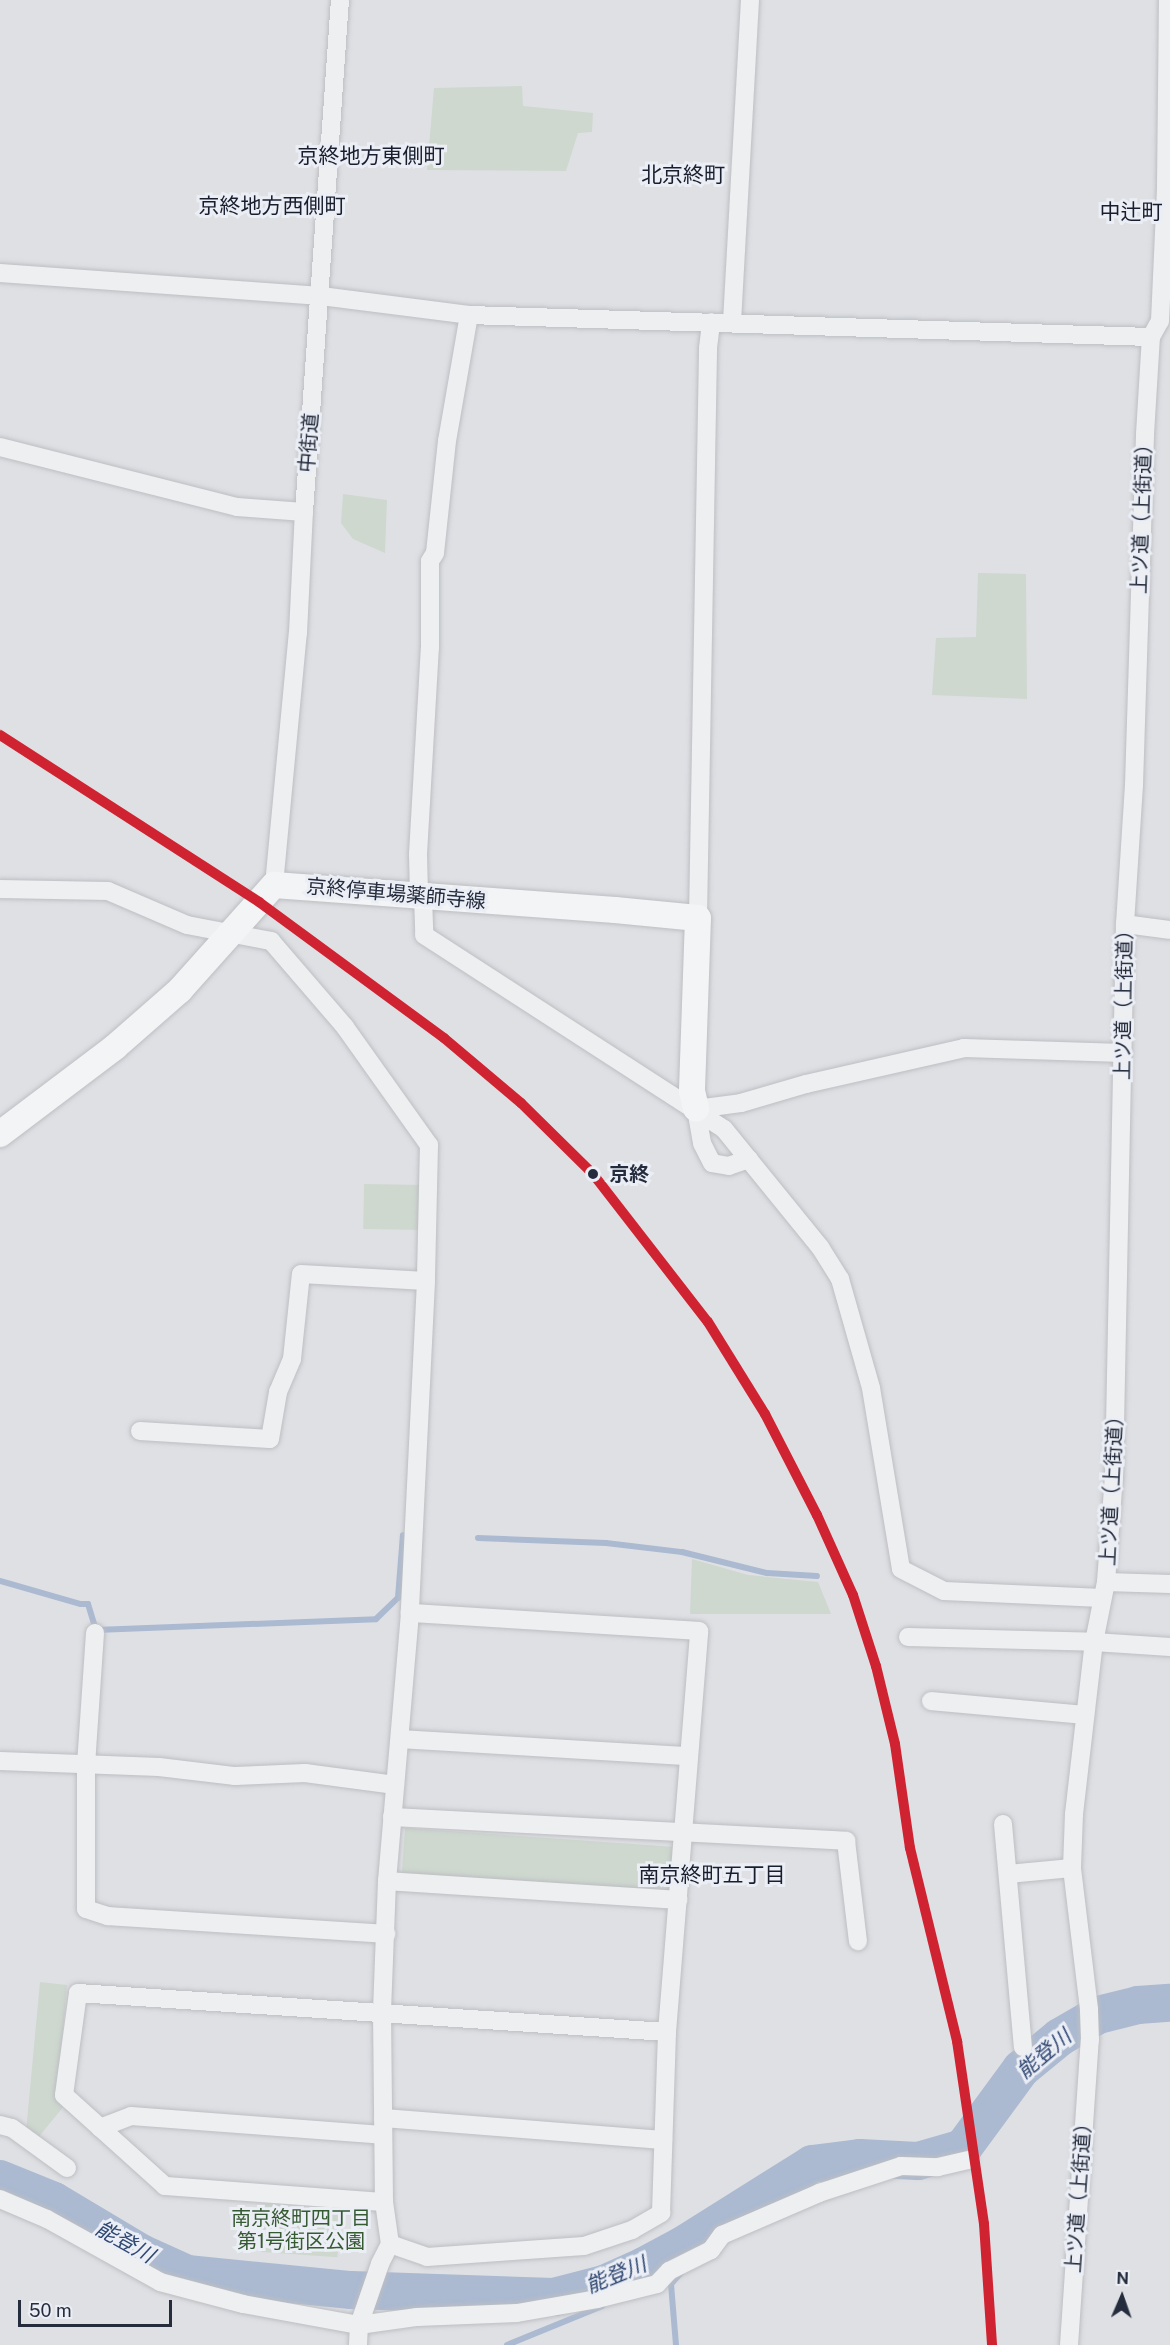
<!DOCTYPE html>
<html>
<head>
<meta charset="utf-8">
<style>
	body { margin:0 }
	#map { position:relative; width:1170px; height:2345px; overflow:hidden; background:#dfe0e4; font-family:"Public Sans","Noto Sans JP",sans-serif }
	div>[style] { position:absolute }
	.green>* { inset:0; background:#ced8cf; transform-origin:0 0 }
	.stream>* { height:6px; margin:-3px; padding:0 3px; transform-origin:3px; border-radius:3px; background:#abbad1 }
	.river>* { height:38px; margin:-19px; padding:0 19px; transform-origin:19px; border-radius:19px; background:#abbad1 }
	.roads { filter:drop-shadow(0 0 2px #bdbec2) drop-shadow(0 0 2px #bdbec2) }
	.street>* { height:18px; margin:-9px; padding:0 9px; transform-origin:9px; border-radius:9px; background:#eeeff1 }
	.secondary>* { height:26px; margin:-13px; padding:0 13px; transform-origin:13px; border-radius:13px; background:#f3f4f5 }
	.rail-1>* { height:10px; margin:-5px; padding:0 5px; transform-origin:5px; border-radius:5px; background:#d02332 }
	.dots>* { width:16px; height:16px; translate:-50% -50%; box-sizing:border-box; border:3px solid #ebeef5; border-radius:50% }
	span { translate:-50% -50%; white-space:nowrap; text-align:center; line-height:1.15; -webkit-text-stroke:6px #ebeef5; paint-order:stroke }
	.street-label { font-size:20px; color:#252c3d }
	.stop-label { font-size:20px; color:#252c3d; font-weight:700 }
	.left { translate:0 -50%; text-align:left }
	.park-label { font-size:20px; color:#365a32 }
	.neighbourhood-label { font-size:21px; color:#181e2e }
	.water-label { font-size:21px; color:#2f4772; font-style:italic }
	.north { position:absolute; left:1092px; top:2267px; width:60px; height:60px; -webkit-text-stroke:4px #ebeef5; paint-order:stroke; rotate:2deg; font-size:16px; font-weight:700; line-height:24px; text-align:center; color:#252c3d }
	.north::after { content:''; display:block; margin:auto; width:21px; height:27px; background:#252c3d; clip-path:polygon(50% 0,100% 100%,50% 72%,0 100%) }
	.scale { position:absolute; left:18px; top:2300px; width:154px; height:27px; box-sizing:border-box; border:3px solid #252c3d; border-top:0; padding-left:8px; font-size:18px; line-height:21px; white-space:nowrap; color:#252c3d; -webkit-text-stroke:4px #ebeef5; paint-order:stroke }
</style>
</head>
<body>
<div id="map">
	<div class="green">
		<div style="clip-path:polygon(522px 86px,523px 106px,593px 113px,592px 132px,578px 133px,566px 171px,427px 170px,434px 88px)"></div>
		<div style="clip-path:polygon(343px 494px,387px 500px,385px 553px,353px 539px,341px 523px)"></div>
		<div style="clip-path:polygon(978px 573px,1026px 574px,1027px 699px,932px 695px,936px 638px,976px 637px)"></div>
		<div style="left:364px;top:1184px;width:60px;height:45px;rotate:1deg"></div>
		<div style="clip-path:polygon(692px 1559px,748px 1575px,818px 1582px,831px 1614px,690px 1614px)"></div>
		<div style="left:405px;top:1828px;width:268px;height:47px;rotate:4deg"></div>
		<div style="clip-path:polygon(40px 1982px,67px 1985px,57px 2099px,64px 2106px,37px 2139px,26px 2132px)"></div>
		<div style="left:265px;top:2204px;width:76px;height:48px;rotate:4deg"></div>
	</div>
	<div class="stream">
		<div style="left:478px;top:1538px;width:128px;rotate:2.2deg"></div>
		<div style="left:606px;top:1543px;width:77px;rotate:6.8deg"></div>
		<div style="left:682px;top:1552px;width:88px;rotate:13.9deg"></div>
		<div style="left:767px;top:1573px;width:50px;rotate:3.4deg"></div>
		<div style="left:0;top:1581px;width:84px;rotate:15.9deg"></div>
		<div style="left:81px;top:1604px;width:7px"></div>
		<div style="left:88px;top:1604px;width:27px;rotate:73deg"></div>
		<div style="left:96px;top:1630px;width:280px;rotate:-2.2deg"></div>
		<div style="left:376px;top:1619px;width:30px;rotate:-44deg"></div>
		<div style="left:398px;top:1598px;width:63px;rotate:-85.5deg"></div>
		<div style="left:507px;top:2345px;width:103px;rotate:-22.3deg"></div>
		<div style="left:676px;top:2345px;width:61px;rotate:-94.7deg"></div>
		<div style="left:671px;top:2284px;width:15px;rotate:-48deg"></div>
	</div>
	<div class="river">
		<div style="left:0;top:2179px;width:58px;rotate:22.2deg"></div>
		<div style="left:54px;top:2201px;width:101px;rotate:30.9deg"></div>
		<div style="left:141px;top:2253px;width:51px;rotate:24.5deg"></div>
		<div style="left:187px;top:2274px;width:165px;rotate:5.6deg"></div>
		<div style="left:351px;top:2290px;width:203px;rotate:2deg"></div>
		<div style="left:554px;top:2297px;width:52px;rotate:-14.6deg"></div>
		<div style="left:604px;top:2284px;width:44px;rotate:-24.2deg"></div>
		<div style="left:644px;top:2266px;width:44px;rotate:-28.3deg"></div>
		<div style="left:683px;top:2245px;width:152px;rotate:-32.1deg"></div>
		<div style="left:812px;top:2164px;width:48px;rotate:-7.1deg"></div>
		<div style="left:860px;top:2158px;width:58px;rotate:3deg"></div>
		<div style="left:918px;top:2161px;width:47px;rotate:-16.1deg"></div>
		<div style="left:963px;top:2148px;width:98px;rotate:-53.7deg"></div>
		<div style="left:1021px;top:2069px;width:50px;rotate:-39.4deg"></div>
		<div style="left:1060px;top:2037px;width:44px;rotate:-30.1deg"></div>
		<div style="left:1098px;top:2015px;width:41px;rotate:-14deg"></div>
		<div style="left:1138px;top:2005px;width:32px;rotate:-4deg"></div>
	</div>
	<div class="roads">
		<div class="street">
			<div style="left:0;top:273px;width:322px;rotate:4.1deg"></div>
			<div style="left:321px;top:296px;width:149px;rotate:7.3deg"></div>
			<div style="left:469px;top:315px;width:682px;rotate:1.85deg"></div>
			<div style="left:732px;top:322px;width:323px;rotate:-86.8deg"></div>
			<div style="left:0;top:447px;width:244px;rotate:14.2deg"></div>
			<div style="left:237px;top:507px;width:67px;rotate:4.3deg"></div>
			<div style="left:274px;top:885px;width:253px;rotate:-84.6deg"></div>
			<div style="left:298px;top:633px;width:121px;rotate:-87.2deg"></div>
			<div style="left:304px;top:512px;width:513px;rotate:-85.98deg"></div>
			<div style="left:0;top:889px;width:108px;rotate:1.1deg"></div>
			<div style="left:108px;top:891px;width:86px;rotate:23.3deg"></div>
			<div style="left:187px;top:925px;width:86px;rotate:10.8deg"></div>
			<div style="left:271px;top:941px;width:113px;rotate:49.3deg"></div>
			<div style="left:345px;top:1027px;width:145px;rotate:54.6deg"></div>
			<div style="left:429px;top:1145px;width:136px;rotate:91.3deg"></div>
			<div style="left:426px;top:1281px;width:332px;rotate:92.8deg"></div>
			<div style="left:410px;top:1613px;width:269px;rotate:94.9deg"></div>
			<div style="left:387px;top:1881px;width:130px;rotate:92.2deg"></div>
			<div style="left:382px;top:2011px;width:191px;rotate:89.4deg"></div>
			<div style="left:384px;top:2202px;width:42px;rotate:81.9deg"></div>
			<div style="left:390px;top:2244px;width:22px;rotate:117deg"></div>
			<div style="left:380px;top:2264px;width:65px;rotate:109deg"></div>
			<div style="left:359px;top:2325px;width:20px;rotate:93deg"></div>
			<div style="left:419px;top:895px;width:41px;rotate:-91.4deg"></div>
			<div style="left:418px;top:854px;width:206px;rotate:-86.7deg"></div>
			<div style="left:430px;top:648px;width:87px;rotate:-90deg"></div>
			<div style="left:430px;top:561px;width:9px;rotate:-58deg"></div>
			<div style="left:435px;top:553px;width:113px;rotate:-83.9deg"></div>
			<div style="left:447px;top:441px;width:128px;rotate:-80.1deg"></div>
			<div style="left:423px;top:897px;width:38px;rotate:88deg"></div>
			<div style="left:424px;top:935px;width:357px;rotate:32.9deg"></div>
			<div style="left:724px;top:1129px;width:152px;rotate:50.9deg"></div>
			<div style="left:820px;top:1247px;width:38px;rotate:58deg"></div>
			<div style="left:840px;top:1279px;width:113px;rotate:74.1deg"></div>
			<div style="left:871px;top:1388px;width:183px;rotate:80.6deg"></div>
			<div style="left:901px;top:1569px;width:48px;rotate:27.1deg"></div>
			<div style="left:944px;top:1591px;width:158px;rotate:2.5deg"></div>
			<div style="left:698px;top:918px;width:570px;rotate:-88.99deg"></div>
			<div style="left:708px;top:348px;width:26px;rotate:-83deg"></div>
			<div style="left:1125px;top:924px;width:45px;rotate:7.6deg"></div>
			<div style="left:749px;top:1159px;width:21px;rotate:161deg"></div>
			<div style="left:729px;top:1166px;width:17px;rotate:-170deg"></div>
			<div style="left:712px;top:1163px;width:22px;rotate:-117deg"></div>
			<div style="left:702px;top:1143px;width:35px;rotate:-100deg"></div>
			<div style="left:696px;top:1109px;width:45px;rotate:-7.6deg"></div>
			<div style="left:741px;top:1103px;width:68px;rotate:-16.3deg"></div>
			<div style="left:806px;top:1084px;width:162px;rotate:-12.8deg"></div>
			<div style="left:964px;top:1048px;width:159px;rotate:1.8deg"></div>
			<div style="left:140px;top:1431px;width:130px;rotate:3.5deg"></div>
			<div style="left:270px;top:1439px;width:48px;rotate:-80.3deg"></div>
			<div style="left:278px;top:1392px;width:36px;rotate:-67deg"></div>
			<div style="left:292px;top:1359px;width:85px;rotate:-84deg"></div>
			<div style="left:301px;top:1274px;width:125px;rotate:3.2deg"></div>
			<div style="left:1106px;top:1582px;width:64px;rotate:1.8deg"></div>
			<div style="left:95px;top:1633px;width:132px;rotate:93.9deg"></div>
			<div style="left:86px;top:1765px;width:144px;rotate:90deg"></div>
			<div style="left:86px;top:1909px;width:23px;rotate:18deg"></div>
			<div style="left:108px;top:1916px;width:279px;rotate:3.7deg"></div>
			<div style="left:908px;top:1637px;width:186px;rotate:1.5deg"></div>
			<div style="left:1094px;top:1642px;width:76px;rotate:3.8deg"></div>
			<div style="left:931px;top:1701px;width:154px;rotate:5.2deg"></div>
			<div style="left:400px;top:1739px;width:289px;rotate:3.4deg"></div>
			<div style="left:0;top:1761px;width:159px;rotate:2.2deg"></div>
			<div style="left:159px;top:1767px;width:77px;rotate:6.8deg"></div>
			<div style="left:235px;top:1776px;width:70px;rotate:-2.5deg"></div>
			<div style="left:305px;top:1773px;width:91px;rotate:7.6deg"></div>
			<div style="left:392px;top:1817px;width:455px;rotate:3deg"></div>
			<div style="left:846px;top:1841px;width:101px;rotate:83.2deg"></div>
			<div style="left:1003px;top:1824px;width:224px;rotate:84.9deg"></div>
			<div style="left:1008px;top:1874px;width:64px;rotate:-5.4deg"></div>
			<div style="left:387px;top:1881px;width:292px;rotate:3.7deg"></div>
			<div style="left:383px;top:2118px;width:281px;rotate:4.5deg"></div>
			<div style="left:0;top:2125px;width:12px;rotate:14deg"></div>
			<div style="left:12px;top:2128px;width:68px;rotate:36deg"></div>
			<div style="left:100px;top:2128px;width:33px;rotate:-21deg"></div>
			<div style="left:131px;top:2116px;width:252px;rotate:4.3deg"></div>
			<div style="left:0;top:2199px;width:51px;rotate:23.1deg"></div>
			<div style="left:47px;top:2219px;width:129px;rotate:29.1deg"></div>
			<div style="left:160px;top:2282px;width:86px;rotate:14.8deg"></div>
			<div style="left:243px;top:2304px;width:118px;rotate:10.3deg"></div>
			<div style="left:359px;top:2325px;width:59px;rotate:-7.9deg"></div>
			<div style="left:417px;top:2317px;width:100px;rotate:-2.3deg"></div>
			<div style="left:517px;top:2313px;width:81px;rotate:-9.9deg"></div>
			<div style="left:597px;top:2299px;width:62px;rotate:-14deg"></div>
			<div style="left:657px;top:2284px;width:18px;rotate:-47deg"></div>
			<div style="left:669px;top:2271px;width:47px;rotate:-26.6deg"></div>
			<div style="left:711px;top:2250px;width:19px;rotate:-54deg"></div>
			<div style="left:722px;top:2235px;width:106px;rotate:-23.4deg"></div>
			<div style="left:819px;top:2193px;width:86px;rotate:-18.2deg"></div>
			<div style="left:901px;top:2166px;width:37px;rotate:2deg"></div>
			<div style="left:938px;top:2167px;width:31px;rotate:-13deg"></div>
			<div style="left:384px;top:2202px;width:220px;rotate:-175.8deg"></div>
			<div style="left:165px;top:2186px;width:136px;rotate:-138deg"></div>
			<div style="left:64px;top:2095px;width:103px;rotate:-82.2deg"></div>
			<div style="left:78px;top:1993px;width:590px;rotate:3.79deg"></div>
			<div style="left:390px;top:2244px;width:39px;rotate:19deg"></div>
			<div style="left:427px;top:2257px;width:157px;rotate:-4deg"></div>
			<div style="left:584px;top:2246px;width:51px;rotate:-18.4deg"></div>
			<div style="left:632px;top:2230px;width:34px;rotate:-30deg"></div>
			<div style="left:661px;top:2213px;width:181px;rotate:-88.1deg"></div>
			<div style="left:667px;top:2032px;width:402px;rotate:-85.4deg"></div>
			<div style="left:699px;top:1631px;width:290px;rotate:-176.4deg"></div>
			<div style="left:1069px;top:2345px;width:306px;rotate:-86.1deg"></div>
			<div style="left:1090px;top:2040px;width:31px;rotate:-92deg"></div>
			<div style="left:1089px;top:2009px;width:142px;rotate:-96.9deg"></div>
			<div style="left:1072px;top:1868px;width:54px;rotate:-87.9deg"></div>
			<div style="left:1074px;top:1814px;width:173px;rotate:-83.4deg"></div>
			<div style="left:1094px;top:1642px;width:61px;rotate:-78.7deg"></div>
			<div style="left:1106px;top:1582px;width:106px;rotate:-85.7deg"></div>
			<div style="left:1114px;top:1476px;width:552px;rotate:-88.86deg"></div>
			<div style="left:1125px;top:924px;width:139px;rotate:-86.3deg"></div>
			<div style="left:1134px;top:785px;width:351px;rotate:-88.2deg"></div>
			<div style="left:1145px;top:434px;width:97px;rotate:-86.5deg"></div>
			<div style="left:1151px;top:337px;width:18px;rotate:-61deg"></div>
			<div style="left:1160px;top:321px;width:134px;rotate:-87.4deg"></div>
			<div style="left:1166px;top:187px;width:187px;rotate:-89.4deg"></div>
		</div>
		<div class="secondary">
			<div style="left:0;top:1134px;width:144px;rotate:-37.1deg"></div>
			<div style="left:115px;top:1047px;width:86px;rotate:-41.2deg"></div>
			<div style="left:180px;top:990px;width:141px;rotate:-48.2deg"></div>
			<div style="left:274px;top:885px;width:342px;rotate:4.2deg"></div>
			<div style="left:615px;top:910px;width:83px;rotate:5.5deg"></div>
			<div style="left:698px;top:918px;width:173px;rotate:92deg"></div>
			<div style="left:692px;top:1091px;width:18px;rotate:77deg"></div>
		</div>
	</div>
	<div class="rail-1">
		<div style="left:0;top:735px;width:308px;rotate:32.8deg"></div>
		<div style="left:259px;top:902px;width:230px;rotate:36.3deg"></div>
		<div style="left:444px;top:1038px;width:101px;rotate:40.2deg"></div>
		<div style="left:521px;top:1103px;width:101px;rotate:44.6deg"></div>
		<div style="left:593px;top:1174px;width:187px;rotate:52.2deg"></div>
		<div style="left:708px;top:1322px;width:108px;rotate:58.2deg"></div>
		<div style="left:765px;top:1414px;width:114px;rotate:62.8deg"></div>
		<div style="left:817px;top:1515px;width:88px;rotate:65.8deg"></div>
		<div style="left:853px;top:1595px;width:75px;rotate:72.1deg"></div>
		<div style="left:876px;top:1666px;width:80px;rotate:76.3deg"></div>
		<div style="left:895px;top:1744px;width:105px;rotate:81.8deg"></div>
		<div style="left:910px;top:1848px;width:199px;rotate:76.3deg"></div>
		<div style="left:957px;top:2041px;width:185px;rotate:81.6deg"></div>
		<div style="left:984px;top:2224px;width:121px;rotate:86.2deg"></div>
	</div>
	<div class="dots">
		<div style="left:593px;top:1174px;background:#252c3d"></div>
	</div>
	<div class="street-label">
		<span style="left:309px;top:443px;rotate:-85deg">中街道</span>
		<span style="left:1142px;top:514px;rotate:-88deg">上ツ道（上街道）</span>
		<span style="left:396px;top:894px;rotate:5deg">京終停車場薬師寺線</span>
		<span style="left:1124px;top:1000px;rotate:-89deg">上ツ道（上街道）</span>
		<span style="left:1112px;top:1486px;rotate:-87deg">上ツ道（上街道）</span>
		<span style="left:1079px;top:2193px;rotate:-86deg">上ツ道（上街道）</span>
	</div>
	<div class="stop-label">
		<span class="left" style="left:609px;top:1174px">京終</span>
	</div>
	<div class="park-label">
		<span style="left:301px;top:2230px">南京終町四丁目<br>第1号街区公園</span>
	</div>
	<div class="neighbourhood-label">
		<span style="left:371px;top:156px">京終地方東側町</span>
		<span style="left:683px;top:175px">北京終町</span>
		<span style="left:272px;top:206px">京終地方西側町</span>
		<span style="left:1131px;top:212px">中辻町</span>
		<span style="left:712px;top:1875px">南京終町五丁目</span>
	</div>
	<div class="water-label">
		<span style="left:1044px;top:2054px;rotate:-40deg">能登川</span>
		<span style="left:125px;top:2242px;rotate:29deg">能登川</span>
		<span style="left:616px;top:2275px;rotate:-22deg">能登川</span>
	</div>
	<div class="north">N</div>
	<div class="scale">50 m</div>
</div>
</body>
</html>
